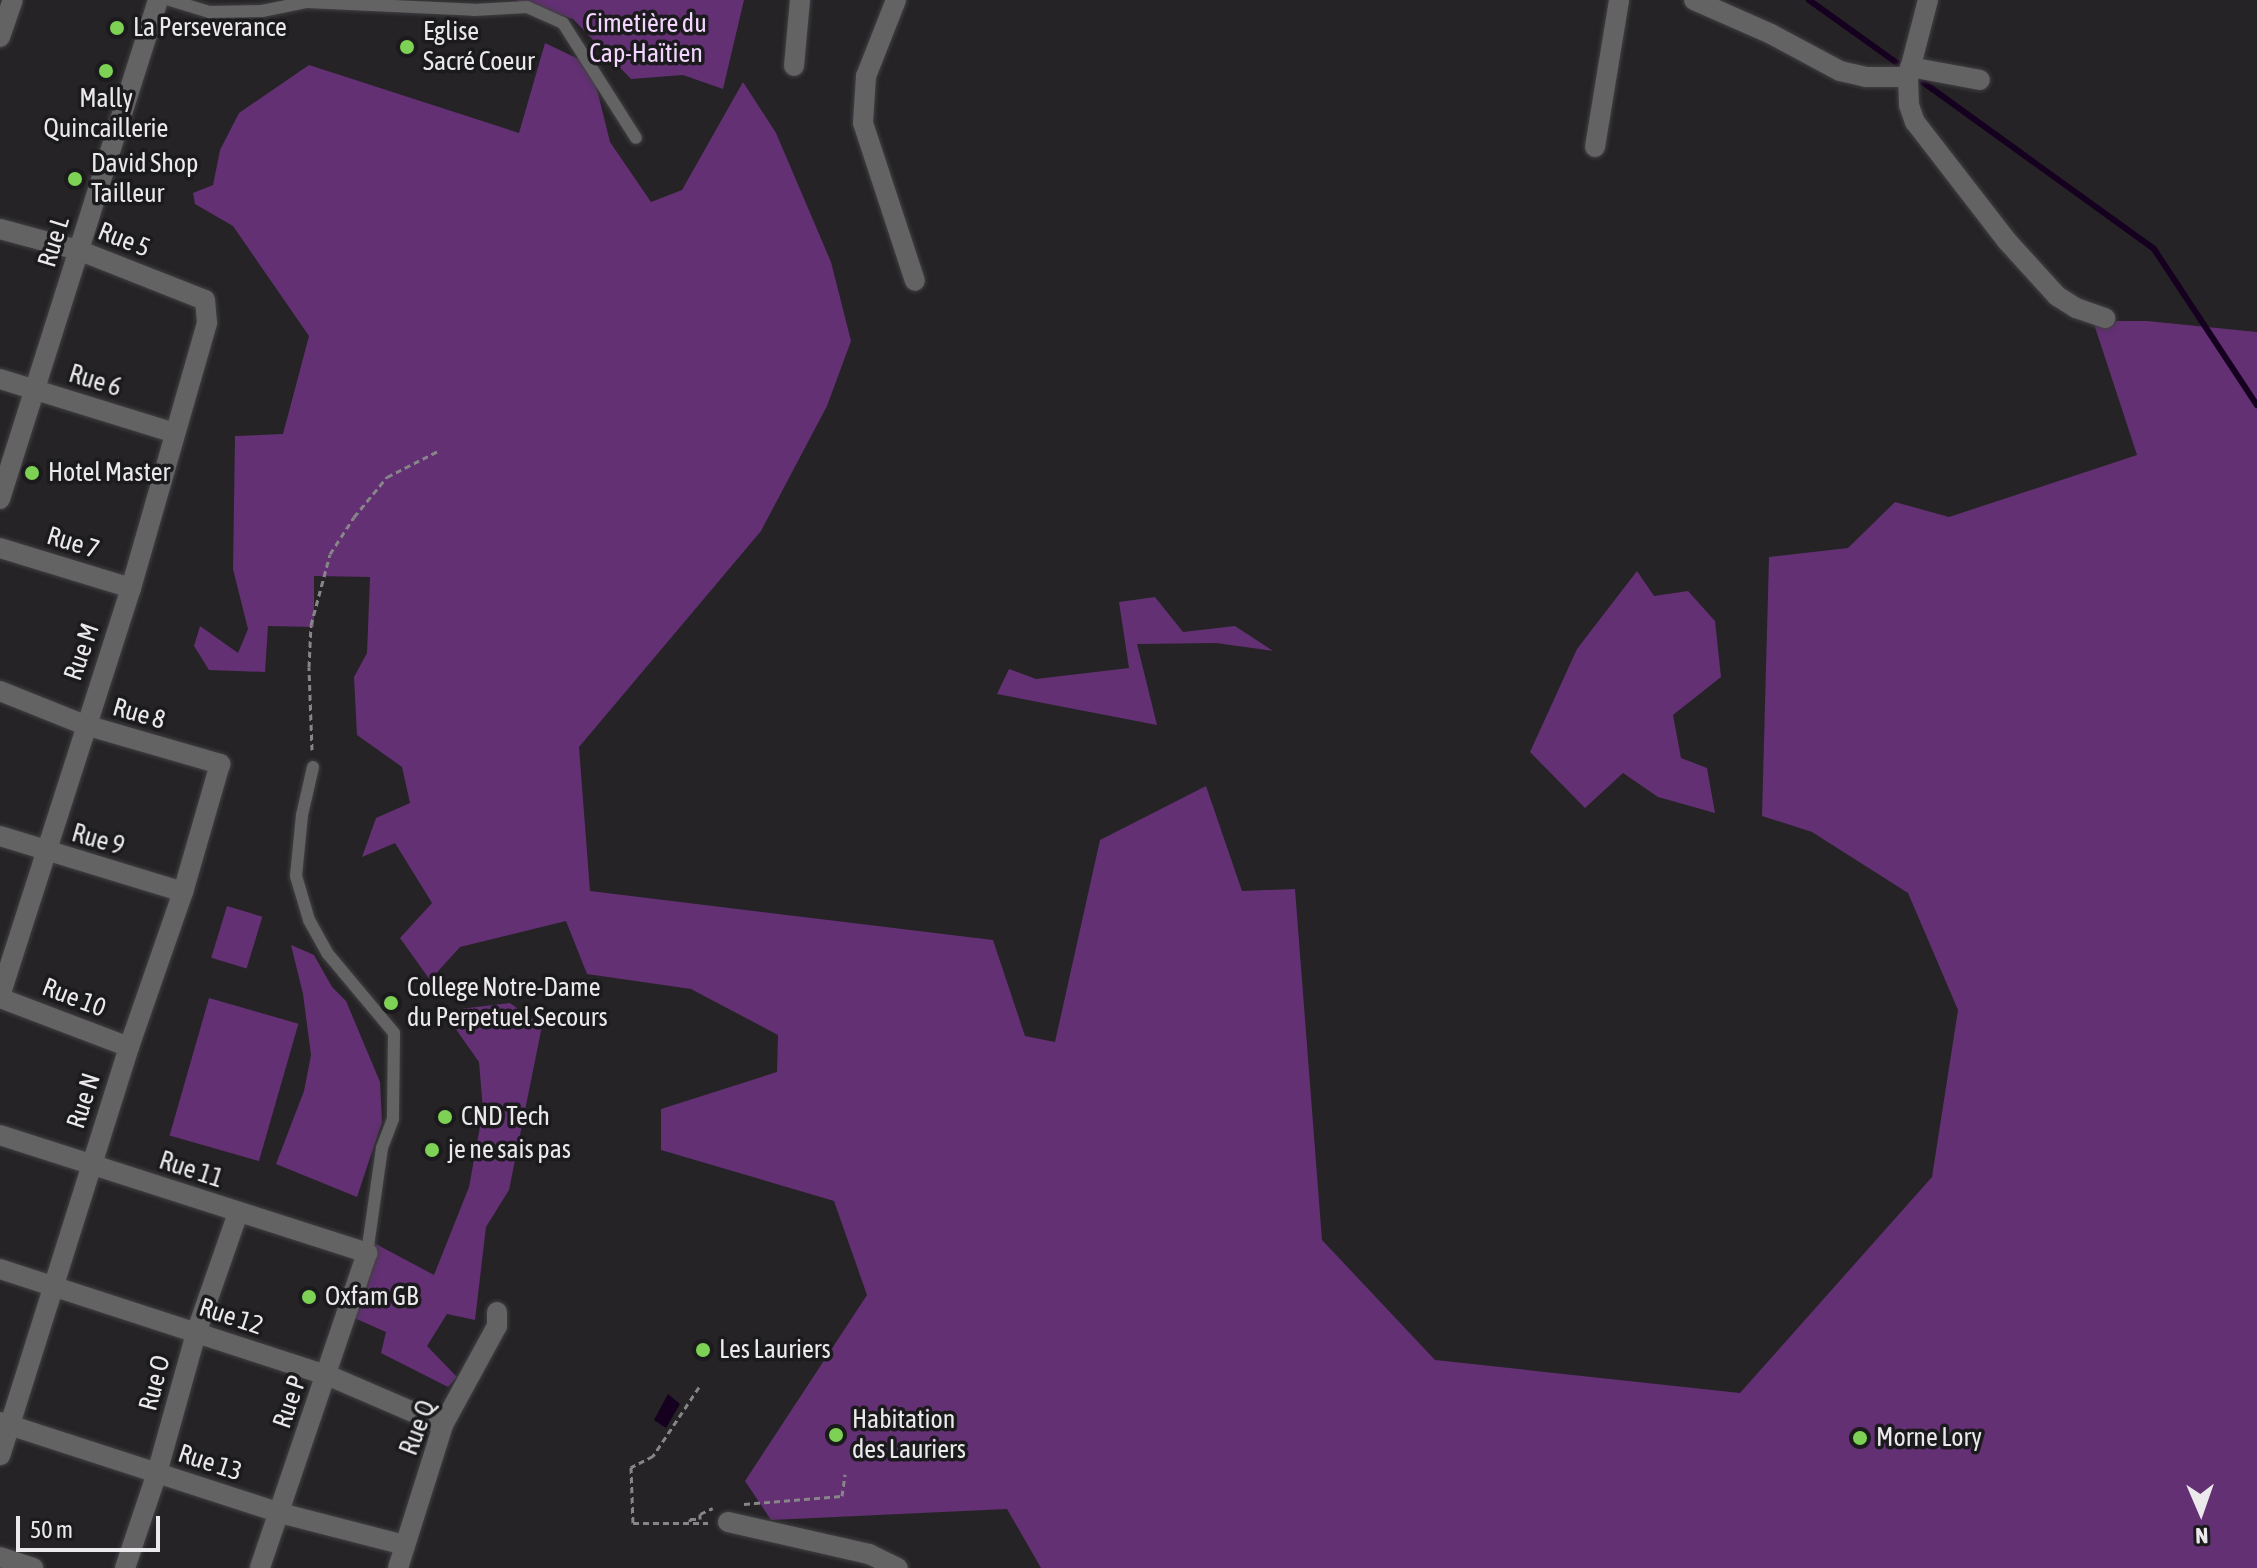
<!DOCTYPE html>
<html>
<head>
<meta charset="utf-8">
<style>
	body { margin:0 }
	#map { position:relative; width:2257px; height:1568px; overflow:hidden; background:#252326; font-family:"Asap Condensed",sans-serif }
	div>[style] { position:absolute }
	.green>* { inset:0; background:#623073; transform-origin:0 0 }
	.water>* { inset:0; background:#16001f }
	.stream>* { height:6px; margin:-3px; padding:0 3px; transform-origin:3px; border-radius:3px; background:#16001f }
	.path>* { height:3px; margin-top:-1.5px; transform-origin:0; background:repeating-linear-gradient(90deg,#878588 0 6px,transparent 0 10px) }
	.roads { filter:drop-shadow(0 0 2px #413f42) drop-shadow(0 0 2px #413f42) }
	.service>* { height:12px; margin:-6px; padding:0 6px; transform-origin:6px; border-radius:6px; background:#646364 }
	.minor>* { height:20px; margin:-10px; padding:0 10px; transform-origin:10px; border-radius:10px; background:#646364 }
	.tertiary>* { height:20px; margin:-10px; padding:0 10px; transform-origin:10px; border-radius:10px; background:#646364 }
	.dots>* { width:22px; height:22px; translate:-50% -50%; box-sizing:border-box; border:4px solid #1b1a1c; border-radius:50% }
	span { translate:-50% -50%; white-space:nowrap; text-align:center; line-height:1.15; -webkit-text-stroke:7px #1b1a1c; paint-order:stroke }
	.park-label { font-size:26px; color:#f3d5ff }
	.poi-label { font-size:26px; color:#ebe9eb }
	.left { translate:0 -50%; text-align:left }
	.street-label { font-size:26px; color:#ebe9eb }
	.north { position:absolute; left:2161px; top:1472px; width:80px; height:80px; -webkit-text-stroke:6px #1b1a1c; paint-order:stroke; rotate:178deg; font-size:22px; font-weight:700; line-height:32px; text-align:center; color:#ebe9eb }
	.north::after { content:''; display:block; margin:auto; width:28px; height:36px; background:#ebe9eb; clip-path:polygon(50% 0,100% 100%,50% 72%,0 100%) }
	.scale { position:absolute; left:16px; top:1516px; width:144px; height:36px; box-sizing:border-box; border:4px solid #ebe9eb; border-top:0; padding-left:10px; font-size:24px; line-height:28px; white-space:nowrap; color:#ebe9eb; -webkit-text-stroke:6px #1b1a1c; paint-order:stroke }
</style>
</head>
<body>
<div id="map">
	<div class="green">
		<div style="clip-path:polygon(516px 0,744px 0,723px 89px,683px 75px,631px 79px,573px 19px)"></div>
		<div style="clip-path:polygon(545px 43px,591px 65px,610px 142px,651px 202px,682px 190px,743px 82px,776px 133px,831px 262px,851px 341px,827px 406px,761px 531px,579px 747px,590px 891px,993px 940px,1025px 1036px,1055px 1042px,1100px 840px,1206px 786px,1242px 891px,1295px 889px,1322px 1240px,1435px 1360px,1740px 1393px,1932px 1177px,1958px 1010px,1908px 893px,1812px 832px,1762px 816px,1769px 557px,1848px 548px,1895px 502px,1949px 517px,2137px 455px,2093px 321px,2147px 321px,2257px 332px,2257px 1568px,1041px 1568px,1007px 1509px,771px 1520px,745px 1481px,867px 1295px,834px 1201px,661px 1150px,661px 1109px,777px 1072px,778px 1035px,691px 989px,587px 974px,566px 921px,460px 947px,430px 980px,400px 938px,432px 903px,395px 843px,362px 857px,376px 818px,410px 803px,402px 767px,357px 735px,354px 677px,367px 653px,370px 577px,314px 576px,314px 627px,268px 626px,265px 672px,209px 670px,194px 646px,200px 626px,238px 653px,248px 629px,233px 569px,235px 436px,283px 434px,309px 336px,233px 226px,195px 204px,193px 193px,213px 185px,220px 150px,239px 113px,309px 65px,519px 133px)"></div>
		<div style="clip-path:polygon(1637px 571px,1654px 596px,1688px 591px,1715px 621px,1721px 677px,1673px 715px,1681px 758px,1707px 768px,1715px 813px,1658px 797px,1623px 773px,1585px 808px,1530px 752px,1577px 649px)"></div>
		<div style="clip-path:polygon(1155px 597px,1183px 632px,1235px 626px,1273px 651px,1216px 643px,1137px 644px,1157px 725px,997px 694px,1009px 669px,1036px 679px,1129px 668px,1119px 602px)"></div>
		<div style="left:227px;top:906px;width:37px;height:54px;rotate:17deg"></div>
		<div style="clip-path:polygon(291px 945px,314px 955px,332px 987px,346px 1001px,380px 1082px,382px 1122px,357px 1197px,276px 1164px,304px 1091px,311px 1055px,303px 994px)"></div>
		<div style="left:209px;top:998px;width:93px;height:143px;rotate:16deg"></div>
		<div style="clip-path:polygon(510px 1003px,542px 1026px,509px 1190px,486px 1227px,475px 1320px,447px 1314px,427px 1346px,457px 1377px,448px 1387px,381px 1353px,386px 1332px,352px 1317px,374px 1243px,434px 1275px,469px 1187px,483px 1110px,479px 1062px,443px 1011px)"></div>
	</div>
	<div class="water">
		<div style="clip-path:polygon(668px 1394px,680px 1404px,666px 1428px,654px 1420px)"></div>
	</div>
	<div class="stream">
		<div style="left:1809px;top:0;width:117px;rotate:35.6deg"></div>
		<div style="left:1913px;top:75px;width:297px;rotate:35.8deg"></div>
		<div style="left:2154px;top:249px;width:187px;rotate:56.6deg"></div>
	</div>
	<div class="path">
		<div style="left:312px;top:750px;width:83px;rotate:-92.1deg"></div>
		<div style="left:309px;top:667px;width:42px;rotate:-87.3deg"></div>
		<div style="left:311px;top:625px;width:73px;rotate:-75deg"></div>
		<div style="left:330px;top:554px;width:44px;rotate:-57deg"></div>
		<div style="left:354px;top:517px;width:52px;rotate:-50.5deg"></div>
		<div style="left:387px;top:477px;width:57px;rotate:-27deg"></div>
		<div style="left:699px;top:1387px;width:83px;rotate:123.7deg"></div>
		<div style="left:653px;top:1456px;width:25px;rotate:153deg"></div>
		<div style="left:631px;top:1467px;width:56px;rotate:88deg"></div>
		<div style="left:633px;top:1523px;width:75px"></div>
		<div style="left:744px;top:1504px;width:98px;rotate:-4.7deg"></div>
		<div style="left:842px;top:1496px;width:22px;rotate:-82deg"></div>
		<div style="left:690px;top:1522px;width:3px;rotate:-90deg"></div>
		<div style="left:690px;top:1519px;width:10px"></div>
		<div style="left:700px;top:1519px;width:5px;rotate:-90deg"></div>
		<div style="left:700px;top:1514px;width:14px;rotate:-25deg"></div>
	</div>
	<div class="roads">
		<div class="service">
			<div style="left:170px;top:0;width:41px;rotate:17.1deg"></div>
			<div style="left:209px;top:12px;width:53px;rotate:-1.1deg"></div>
			<div style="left:262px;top:11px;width:46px;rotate:-11.3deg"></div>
			<div style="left:307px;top:2px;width:167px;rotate:2.7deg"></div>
			<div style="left:474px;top:10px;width:53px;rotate:-3.2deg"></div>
			<div style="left:527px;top:7px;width:39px;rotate:24deg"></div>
			<div style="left:563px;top:23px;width:136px;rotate:57.6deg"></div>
			<div style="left:313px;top:767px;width:49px;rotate:102.9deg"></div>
			<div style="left:302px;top:815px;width:61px;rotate:95.6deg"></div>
			<div style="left:296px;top:876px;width:46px;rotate:73.5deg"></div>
			<div style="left:309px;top:920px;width:39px;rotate:61deg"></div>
			<div style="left:328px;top:954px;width:103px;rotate:50.1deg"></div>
			<div style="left:394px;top:1033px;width:86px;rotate:90.7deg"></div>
			<div style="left:393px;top:1119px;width:31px;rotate:111deg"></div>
			<div style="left:382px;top:1148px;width:106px;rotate:98.1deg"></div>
		</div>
		<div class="minor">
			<div style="left:896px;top:0;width:82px;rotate:111.5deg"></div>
			<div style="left:866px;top:76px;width:47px;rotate:93.7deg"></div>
			<div style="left:863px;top:123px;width:166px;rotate:71.8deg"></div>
			<div style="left:1694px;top:0;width:84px;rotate:23.8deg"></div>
			<div style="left:1771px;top:34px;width:78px;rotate:28.2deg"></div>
			<div style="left:1840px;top:71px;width:26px;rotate:13deg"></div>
			<div style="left:1865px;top:77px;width:43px"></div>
			<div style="left:1928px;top:0;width:80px;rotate:104.6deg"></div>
			<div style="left:1908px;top:77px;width:28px;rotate:88deg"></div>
			<div style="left:1909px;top:105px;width:18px;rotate:71deg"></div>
			<div style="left:1915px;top:122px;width:150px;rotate:52.3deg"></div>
			<div style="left:2007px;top:241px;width:74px;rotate:47.7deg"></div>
			<div style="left:2057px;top:296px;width:22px;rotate:32deg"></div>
			<div style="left:2076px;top:308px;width:31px;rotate:19deg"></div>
			<div style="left:0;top:37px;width:39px;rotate:-71deg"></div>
			<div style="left:794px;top:66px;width:66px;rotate:-84.8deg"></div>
			<div style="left:1910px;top:67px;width:71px;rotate:10.5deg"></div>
			<div style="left:1595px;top:147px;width:149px;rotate:-80.7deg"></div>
			<div style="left:0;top:229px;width:81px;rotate:15.1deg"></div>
			<div style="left:78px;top:250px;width:136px;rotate:21.5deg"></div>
			<div style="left:205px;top:300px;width:23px;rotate:85deg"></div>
			<div style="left:207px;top:323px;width:276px;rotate:106deg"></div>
			<div style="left:131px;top:588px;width:428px;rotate:107.8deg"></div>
			<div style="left:0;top:379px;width:182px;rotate:17.2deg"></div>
			<div style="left:0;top:548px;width:137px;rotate:17deg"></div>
			<div style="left:0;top:691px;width:92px;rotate:21.8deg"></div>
			<div style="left:85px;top:725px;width:141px;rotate:16.1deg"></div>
			<div style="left:220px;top:764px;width:133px;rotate:106.1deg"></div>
			<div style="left:183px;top:892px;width:164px;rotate:109.2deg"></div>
			<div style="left:129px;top:1047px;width:428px;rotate:107.5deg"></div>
			<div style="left:0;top:836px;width:191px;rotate:17deg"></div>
			<div style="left:0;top:998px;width:138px;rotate:20.8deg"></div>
			<div style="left:0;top:1135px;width:386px;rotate:17.8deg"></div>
			<div style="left:367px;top:1253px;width:333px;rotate:108.8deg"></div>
			<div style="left:0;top:1269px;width:344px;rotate:18deg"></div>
			<div style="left:327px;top:1375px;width:126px;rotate:23.3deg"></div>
			<div style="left:0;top:1422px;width:294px;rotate:18deg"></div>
			<div style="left:280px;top:1513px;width:129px;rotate:14.4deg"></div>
			<div style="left:728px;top:1522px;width:145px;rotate:12.8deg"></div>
			<div style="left:869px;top:1554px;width:32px;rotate:26deg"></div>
			<div style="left:0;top:1557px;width:35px;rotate:18deg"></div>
			<div style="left:125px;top:1568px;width:100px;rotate:-71.4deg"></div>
			<div style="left:157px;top:1473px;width:145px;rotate:-74.4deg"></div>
			<div style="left:196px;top:1333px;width:127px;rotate:-70.7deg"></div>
			<div style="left:398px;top:1568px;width:150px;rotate:-72.5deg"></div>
			<div style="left:443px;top:1425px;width:113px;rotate:-61.4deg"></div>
			<div style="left:497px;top:1326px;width:14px;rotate:-90deg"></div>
		</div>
		<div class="tertiary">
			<div style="left:0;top:499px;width:523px;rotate:-72.43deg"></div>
		</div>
	</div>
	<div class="dots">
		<div style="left:117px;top:28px;background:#7dd154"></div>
		<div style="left:407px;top:47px;background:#7dd154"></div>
		<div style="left:106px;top:71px;background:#7dd154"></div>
		<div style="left:75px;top:179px;background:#7dd154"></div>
		<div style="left:32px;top:473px;background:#7dd154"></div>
		<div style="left:391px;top:1003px;background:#7dd154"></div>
		<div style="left:445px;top:1117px;background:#7dd154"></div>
		<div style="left:432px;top:1150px;background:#7dd154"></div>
		<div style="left:309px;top:1297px;background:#7dd154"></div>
		<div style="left:703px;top:1350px;background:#7dd154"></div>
		<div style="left:836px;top:1435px;background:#7dd154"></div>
		<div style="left:1860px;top:1438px;background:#7dd154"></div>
	</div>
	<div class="park-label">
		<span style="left:646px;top:39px">Cimetière du<br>Cap-Haïtien</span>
	</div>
	<div class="poi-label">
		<span class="left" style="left:133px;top:28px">La Perseverance</span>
		<span class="left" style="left:423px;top:47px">Eglise<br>Sacré Coeur</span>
		<span style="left:106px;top:114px">Mally<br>Quincaillerie</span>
		<span class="left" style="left:91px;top:179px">David Shop<br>Tailleur</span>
		<span class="left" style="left:48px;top:473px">Hotel Master</span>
		<span class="left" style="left:407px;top:1003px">College Notre-Dame<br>du Perpetuel Secours</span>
		<span class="left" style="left:461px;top:1117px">CND Tech</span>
		<span class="left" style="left:448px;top:1150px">je ne sais pas</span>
		<span class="left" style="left:325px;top:1297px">Oxfam GB</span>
		<span class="left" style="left:719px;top:1350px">Les Lauriers</span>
		<span class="left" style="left:852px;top:1435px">Habitation<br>des Lauriers</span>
		<span class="left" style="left:1876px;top:1438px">Morne Lory</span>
	</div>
	<div class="street-label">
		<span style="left:124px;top:240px;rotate:21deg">Rue 5</span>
		<span style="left:54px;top:242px;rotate:-73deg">Rue L</span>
		<span style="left:95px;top:381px;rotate:17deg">Rue 6</span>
		<span style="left:73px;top:543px;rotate:17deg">Rue 7</span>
		<span style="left:82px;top:652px;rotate:-71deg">Rue M</span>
		<span style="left:139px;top:714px;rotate:16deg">Rue 8</span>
		<span style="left:98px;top:840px;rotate:16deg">Rue 9</span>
		<span style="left:74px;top:998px;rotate:21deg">Rue 10</span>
		<span style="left:84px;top:1101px;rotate:-72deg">Rue N</span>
		<span style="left:191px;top:1170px;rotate:18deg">Rue 11</span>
		<span style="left:231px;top:1317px;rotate:18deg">Rue 12</span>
		<span style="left:155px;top:1383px;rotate:-75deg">Rue O</span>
		<span style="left:290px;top:1402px;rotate:-71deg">Rue P</span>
		<span style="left:418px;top:1428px;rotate:-69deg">Rue Q</span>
		<span style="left:210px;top:1463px;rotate:18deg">Rue 13</span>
	</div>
	<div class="north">N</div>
	<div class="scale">50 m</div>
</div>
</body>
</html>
